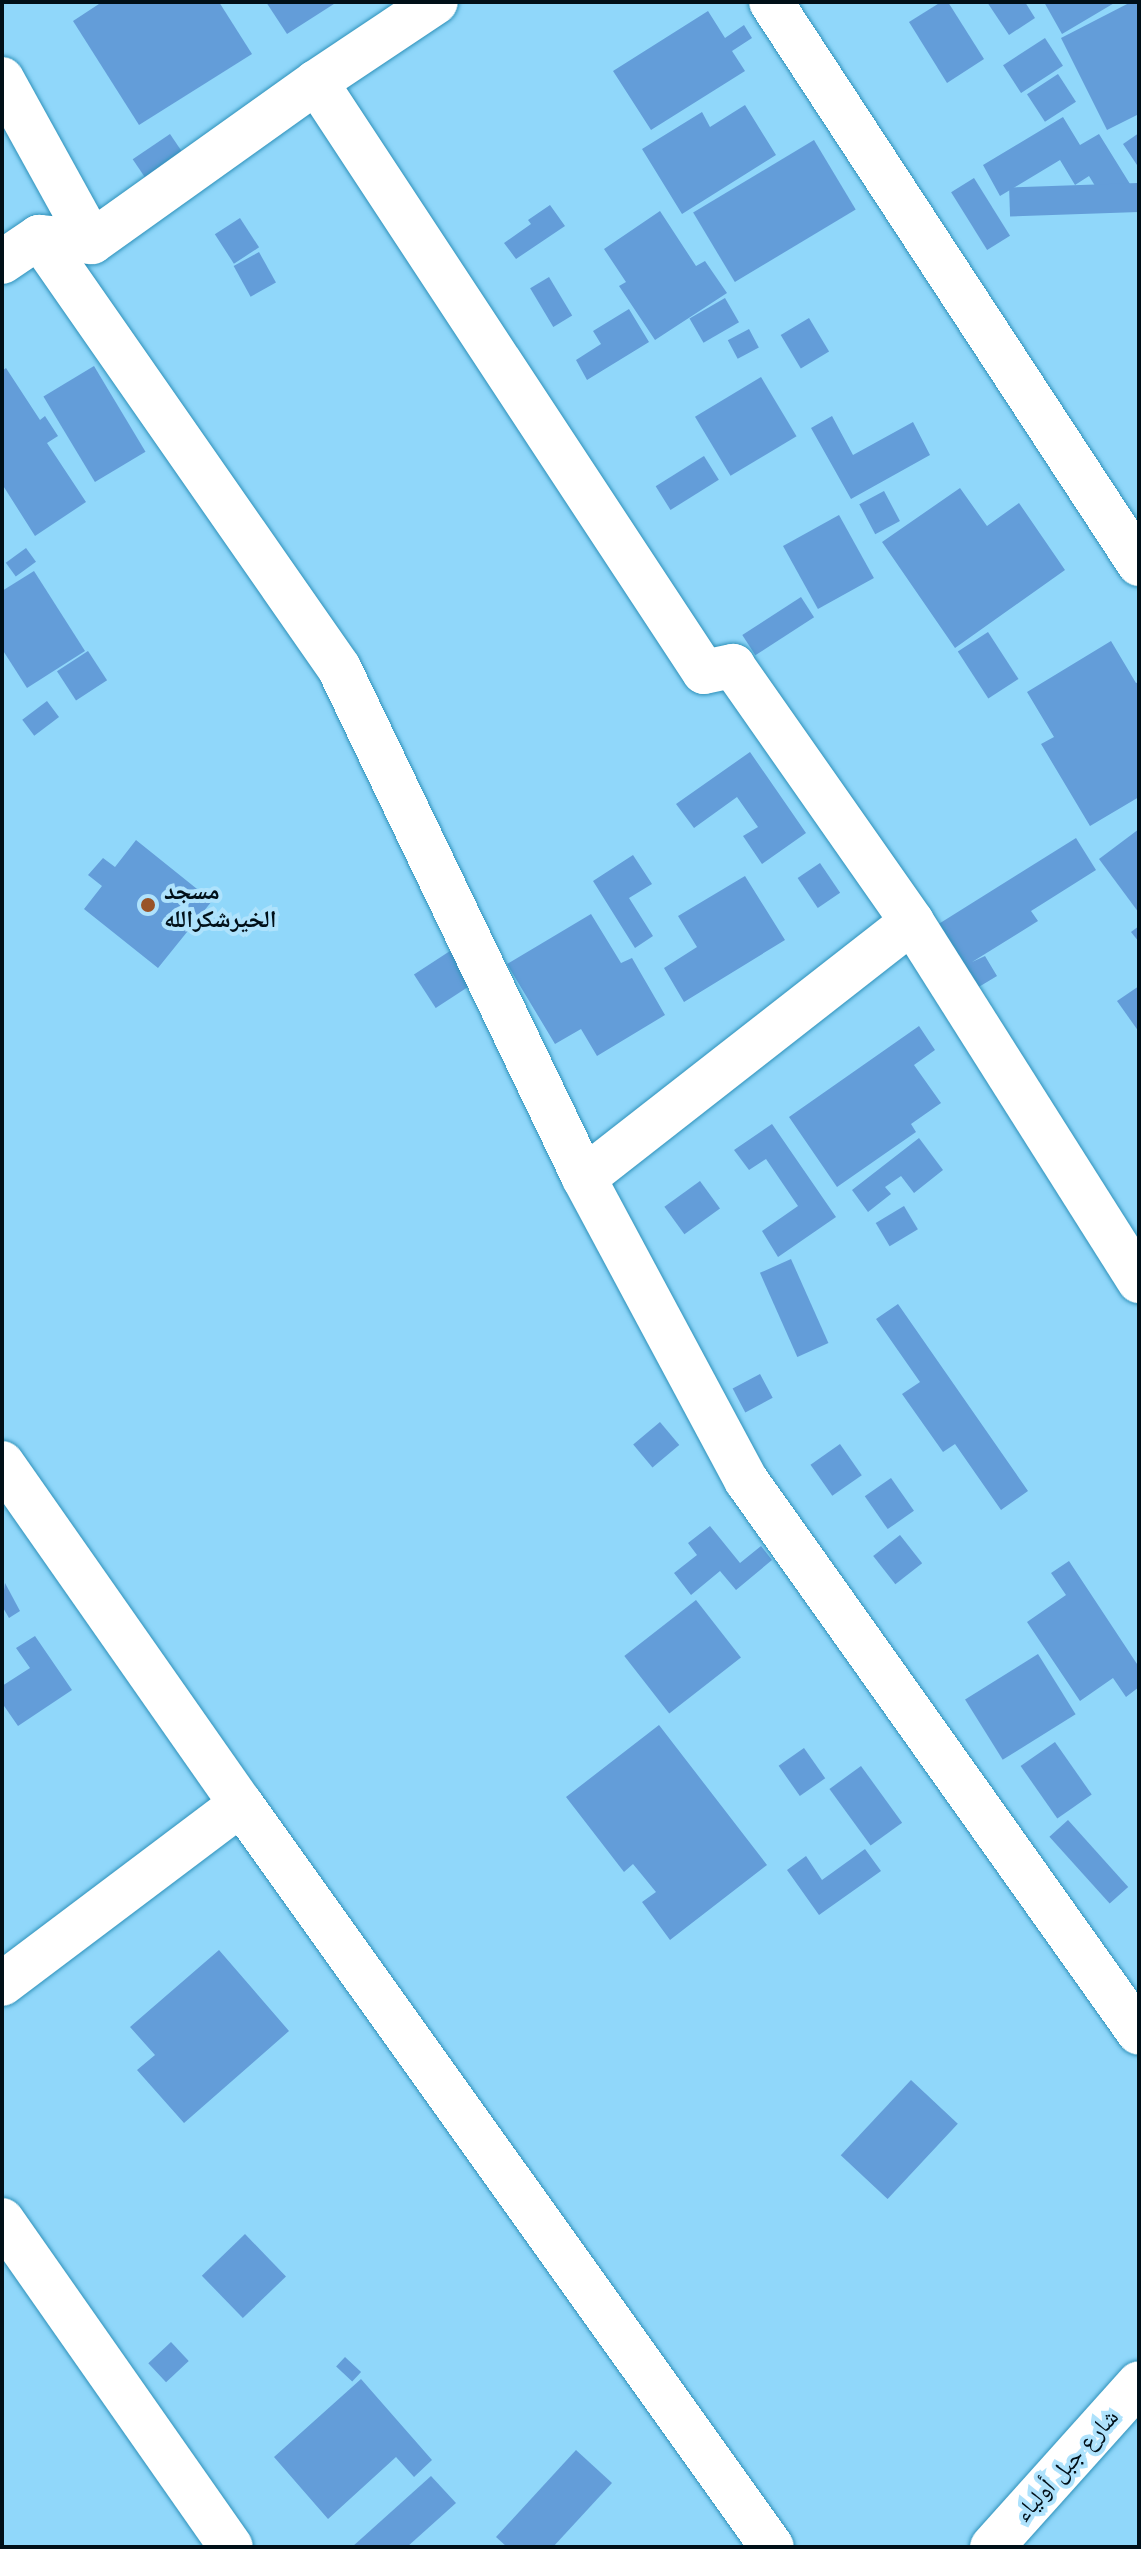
<!DOCTYPE html>
<html>
<head>
<meta charset="utf-8">
<style>
	body { margin:0 }
	#map { position:relative; width:1141px; height:2549px; overflow:hidden; background:#90d7fa; font-family:"Space Grotesk","Noto Naskh Arabic",sans-serif }
	div>[style] { position:absolute }
	.building>* { inset:0; background:#639dd9; transform-origin:0 0 }
	.roads { filter:drop-shadow(0 0 2px #2e91ba) drop-shadow(0 0 2px #2e91ba) }
	.street>* { height:44px; margin:-22px; padding:0 22px; transform-origin:22px; border-radius:22px; background:#fff }
	.highway>* { height:44px; margin:-22px; padding:0 22px; transform-origin:22px; border-radius:22px; background:#fff }
	.dots>* { width:22px; height:22px; translate:-50% -50%; box-sizing:border-box; border:4px solid #aee2fc; border-radius:50% }
	span { translate:-50% -50%; white-space:nowrap; text-align:center; line-height:1.15; -webkit-text-stroke:8px #aee2fc; paint-order:stroke }
	.poi-label { font-size:24px; color:#000f18; font-weight:700 }
	.left { translate:0 -50%; text-align:left }
	.street-label { font-size:24px; color:#000f18 }
	.frame { position:absolute; inset:0; border:4px solid #000f18; pointer-events:none }
</style>
</head>
<body>
<div id="map">
	<div class="building">
		<div style="clip-path:polygon(102px 2px,219px 2px,252px 54px,139px 125px,73px 21px)"></div>
		<div style="clip-path:polygon(266px 2px,337px 2px,287px 34px)"></div>
		<div style="clip-path:polygon(941px 2px,948px 2px,984px 59px,947px 83px,909px 22px)"></div>
		<div style="clip-path:polygon(987px 2px,1025px 2px,1035px 18px,1009px 35px)"></div>
		<div style="clip-path:polygon(1044px 2px,1116px 2px,1062px 34px)"></div>
		<div style="clip-path:polygon(1131px 2px,1139px 2px,1139px 114px,1107px 130px,1061px 38px)"></div>
		<div style="clip-path:polygon(708px 11px,725px 38px,744px 25px,752px 38px,732px 51px,745px 71px,651px 130px,613px 71px)"></div>
		<div style="left:1045px;top:38px;width:33px;height:50px;rotate:57deg"></div>
		<div style="left:1058px;top:74px;width:33px;height:37px;rotate:57deg"></div>
		<div style="clip-path:polygon(745px 105px,776px 155px,682px 214px,642px 149px,702px 112px,710px 127px)"></div>
		<div style="clip-path:polygon(1063px 117px,1080px 145px,1099px 134px,1130px 184px,1103px 199px,1089px 176px,1075px 185px,1060px 160px,1000px 196px,983px 165px)"></div>
		<div style="clip-path:polygon(1139px 133px,1139px 168px,1123px 144px)"></div>
		<div style="left:170px;top:134px;width:30px;height:45px;rotate:56deg"></div>
		<div style="left:814px;top:140px;width:81px;height:141px;rotate:59deg"></div>
		<div style="left:974px;top:178px;width:68px;height:27px;rotate:58deg"></div>
		<div style="left:1138px;top:183px;width:29px;height:129px;rotate:88deg"></div>
		<div style="clip-path:polygon(550px 205px,565px 226px,516px 259px,504px 243px,531px 224px,528px 220px)"></div>
		<div style="clip-path:polygon(660px 211px,696px 266px,705px 261px,727px 293px,655px 340px,619px 286px,626px 282px,604px 249px)"></div>
		<div style="left:240px;top:218px;width:35px;height:30px;rotate:57deg"></div>
		<div style="left:259px;top:252px;width:35px;height:29px;rotate:61deg"></div>
		<div style="left:549px;top:277px;width:45px;height:22px;rotate:59deg"></div>
		<div style="left:725px;top:298px;width:28px;height:41px;rotate:60deg"></div>
		<div style="clip-path:polygon(629px 309px,649px 342px,587px 380px,576px 360px,601px 344px,593px 331px)"></div>
		<div style="left:809px;top:318px;width:39px;height:33px;rotate:59deg"></div>
		<div style="left:749px;top:329px;width:21px;height:24px;rotate:62deg"></div>
		<div style="left:94px;top:366px;width:100px;height:59px;rotate:59deg"></div>
		<div style="clip-path:polygon(6px 368px,40px 420px,45px 416px,58px 436px,47px 443px,86px 502px,35px 536px,2px 484px,2px 371px)"></div>
		<div style="left:761px;top:377px;width:69px;height:77px;rotate:59deg"></div>
		<div style="clip-path:polygon(832px 416px,853px 455px,913px 422px,930px 455px,851px 499px,811px 428px)"></div>
		<div style="left:704px;top:456px;width:28px;height:57px;rotate:58deg"></div>
		<div style="clip-path:polygon(960px 488px,987px 526px,1019px 503px,1065px 570px,955px 648px,882px 542px)"></div>
		<div style="left:884px;top:491px;width:34px;height:28px;rotate:62deg"></div>
		<div style="left:839px;top:515px;width:72px;height:64px;rotate:61deg"></div>
		<div style="left:26px;top:548px;width:17px;height:25px;rotate:54deg"></div>
		<div style="clip-path:polygon(34px 571px,85px 651px,27px 688px,2px 649px,2px 591px)"></div>
		<div style="left:801px;top:597px;width:24px;height:70px;rotate:57deg"></div>
		<div style="left:988px;top:632px;width:56px;height:36px;rotate:57deg"></div>
		<div style="clip-path:polygon(1111px 641px,1136px 683px,1139px 682px,1139px 797px,1090px 826px,1041px 744px,1054px 737px,1027px 692px)"></div>
		<div style="left:88px;top:651px;width:35px;height:37px;rotate:57deg"></div>
		<div style="left:47px;top:701px;width:20px;height:31px;rotate:53deg"></div>
		<div style="clip-path:polygon(750px 752px,806px 833px,762px 864px,743px 836px,758px 827px,737px 797px,694px 828px,676px 804px)"></div>
		<div style="clip-path:polygon(1139px 829px,1139px 913px,1099px 859px)"></div>
		<div style="clip-path:polygon(1076px 838px,1096px 870px,1031px 911px,1038px 921px,972px 962px,985px 956px,997px 976px,977px 988px,937px 925px)"></div>
		<div style="clip-path:polygon(136px 840px,212px 901px,158px 968px,84px 909px,102px 886px,88px 875px,103px 858px,115px 867px)"></div>
		<div style="clip-path:polygon(633px 855px,652px 884px,629px 898px,653px 936px,635px 948px,593px 881px)"></div>
		<div style="left:820px;top:863px;width:36px;height:27px;rotate:56deg"></div>
		<div style="clip-path:polygon(745px 876px,785px 940px,684px 1002px,664px 968px,697px 947px,678px 916px)"></div>
		<div style="clip-path:polygon(591px 914px,621px 963px,632px 958px,665px 1015px,597px 1056px,581px 1029px,555px 1044px,507px 964px)"></div>
		<div style="clip-path:polygon(1139px 926px,1139px 942px,1131px 932px)"></div>
		<div style="left:450px;top:951px;width:40px;height:43px;rotate:57deg"></div>
		<div style="clip-path:polygon(1139px 986px,1139px 1032px,1117px 1001px)"></div>
		<div style="clip-path:polygon(919px 1026px,935px 1050px,914px 1065px,941px 1103px,911px 1124px,916px 1132px,837px 1187px,789px 1117px)"></div>
		<div style="clip-path:polygon(772px 1124px,836px 1217px,778px 1257px,762px 1231px,798px 1206px,766px 1159px,749px 1170px,734px 1150px)"></div>
		<div style="clip-path:polygon(919px 1138px,943px 1170px,914px 1193px,901px 1176px,885px 1187px,891px 1194px,868px 1212px,852px 1190px)"></div>
		<div style="left:700px;top:1181px;width:34px;height:44px;rotate:54deg"></div>
		<div style="left:904px;top:1206px;width:27px;height:33px;rotate:59deg"></div>
		<div style="left:791px;top:1259px;width:92px;height:34px;rotate:66deg"></div>
		<div style="clip-path:polygon(898px 1304px,1028px 1491px,1001px 1510px,955px 1444px,943px 1452px,902px 1394px,920px 1382px,876px 1319px)"></div>
		<div style="left:760px;top:1374px;width:27px;height:31px;rotate:62deg"></div>
		<div style="left:660px;top:1422px;width:30px;height:35px;rotate:50deg"></div>
		<div style="left:840px;top:1444px;width:38px;height:36px;rotate:55deg"></div>
		<div style="left:891px;top:1478px;width:40px;height:32px;rotate:55deg"></div>
		<div style="clip-path:polygon(710px 1526px,740px 1563px,761px 1546px,772px 1560px,736px 1590px,720px 1571px,691px 1595px,674px 1573px,697px 1555px,688px 1543px)"></div>
		<div style="left:900px;top:1535px;width:36px;height:34px;rotate:52deg"></div>
		<div style="clip-path:polygon(1069px 1561px,1139px 1667px,1139px 1687px,1126px 1697px,1113px 1678px,1080px 1701px,1027px 1622px,1066px 1595px,1051px 1573px)"></div>
		<div style="clip-path:polygon(5px 1583px,20px 1611px,9px 1618px,2px 1606px)"></div>
		<div style="left:696px;top:1600px;width:73px;height:91px;rotate:52deg"></div>
		<div style="clip-path:polygon(35px 1636px,72px 1690px,18px 1726px,2px 1703px,2px 1686px,30px 1668px,16px 1648px)"></div>
		<div style="left:1038px;top:1654px;width:71px;height:86px;rotate:58deg"></div>
		<div style="clip-path:polygon(659px 1725px,767px 1865px,670px 1940px,642px 1902px,656px 1892px,633px 1864px,624px 1872px,566px 1797px)"></div>
		<div style="left:1055px;top:1742px;width:64px;height:42px;rotate:55deg"></div>
		<div style="left:804px;top:1748px;width:37px;height:31px;rotate:55deg"></div>
		<div style="left:861px;top:1766px;width:70px;height:39px;rotate:54deg"></div>
		<div style="left:1068px;top:1820px;width:90px;height:25px;rotate:48deg"></div>
		<div style="clip-path:polygon(865px 1849px,881px 1871px,819px 1915px,787px 1870px,806px 1856px,822px 1880px)"></div>
		<div style="clip-path:polygon(219px 1950px,289px 2031px,184px 2123px,137px 2070px,155px 2055px,130px 2027px)"></div>
		<div style="left:911px;top:2080px;width:64px;height:103px;rotate:43deg"></div>
		<div style="left:245px;top:2234px;width:59px;height:60px;rotate:46deg"></div>
		<div style="left:171px;top:2342px;width:26px;height:31px;rotate:47deg"></div>
		<div style="left:345px;top:2357px;width:22px;height:13px;rotate:43deg"></div>
		<div style="clip-path:polygon(361px 2379px,432px 2460px,414px 2477px,396px 2457px,328px 2519px,274px 2457px)"></div>
		<div style="clip-path:polygon(576px 2450px,612px 2483px,553px 2547px,507px 2547px,496px 2537px)"></div>
		<div style="clip-path:polygon(431px 2476px,456px 2503px,407px 2547px,352px 2547px)"></div>
	</div>
	<div class="roads">
		<div class="street">
			<div style="left:771px;top:2px;width:672px;rotate:56.78deg"></div>
			<div style="left:2px;top:79px;width:186px;rotate:61.1deg"></div>
			<div style="left:316px;top:82px;width:706px;rotate:56.67deg"></div>
			<div style="left:704px;top:672px;width:30px;rotate:-12deg"></div>
			<div style="left:733px;top:666px;width:312px;rotate:55deg"></div>
			<div style="left:912px;top:922px;width:425px;rotate:57.7deg"></div>
			<div style="left:39px;top:237px;width:525px;rotate:55.16deg"></div>
			<div style="left:339px;top:668px;width:566px;rotate:64.34deg"></div>
			<div style="left:584px;top:1178px;width:343px;rotate:61.8deg"></div>
			<div style="left:746px;top:1480px;width:678px;rotate:54.6deg"></div>
			<div style="left:2px;top:262px;width:45px;rotate:-34deg"></div>
			<div style="left:39px;top:237px;width:53px;rotate:5.4deg"></div>
			<div style="left:92px;top:242px;width:275px;rotate:-35.5deg"></div>
			<div style="left:316px;top:82px;width:144px;rotate:-33.7deg"></div>
			<div style="left:584px;top:1178px;width:416px;rotate:-38deg"></div>
			<div style="left:2px;top:1463px;width:416px;rotate:55deg"></div>
			<div style="left:241px;top:1804px;width:913px;rotate:54.45deg"></div>
			<div style="left:2px;top:1984px;width:299px;rotate:-37deg"></div>
			<div style="left:2px;top:2220px;width:399px;rotate:55deg"></div>
		</div>
		<div class="highway">
			<div style="left:992px;top:2547px;width:220px;rotate:-48.1deg"></div>
		</div>
	</div>
	<div class="dots">
		<div style="left:148px;top:905px;background:#995429"></div>
	</div>
	<div class="poi-label">
		<span class="left" style="left:164px;top:905px">مسجد<br>الخيرشكرالله</span>
	</div>
	<div class="street-label">
		<span style="left:1066px;top:2465px;rotate:-48deg">شارع جبل أولياء</span>
	</div>
	<div class="frame"></div>
</div>
</body>
</html>
